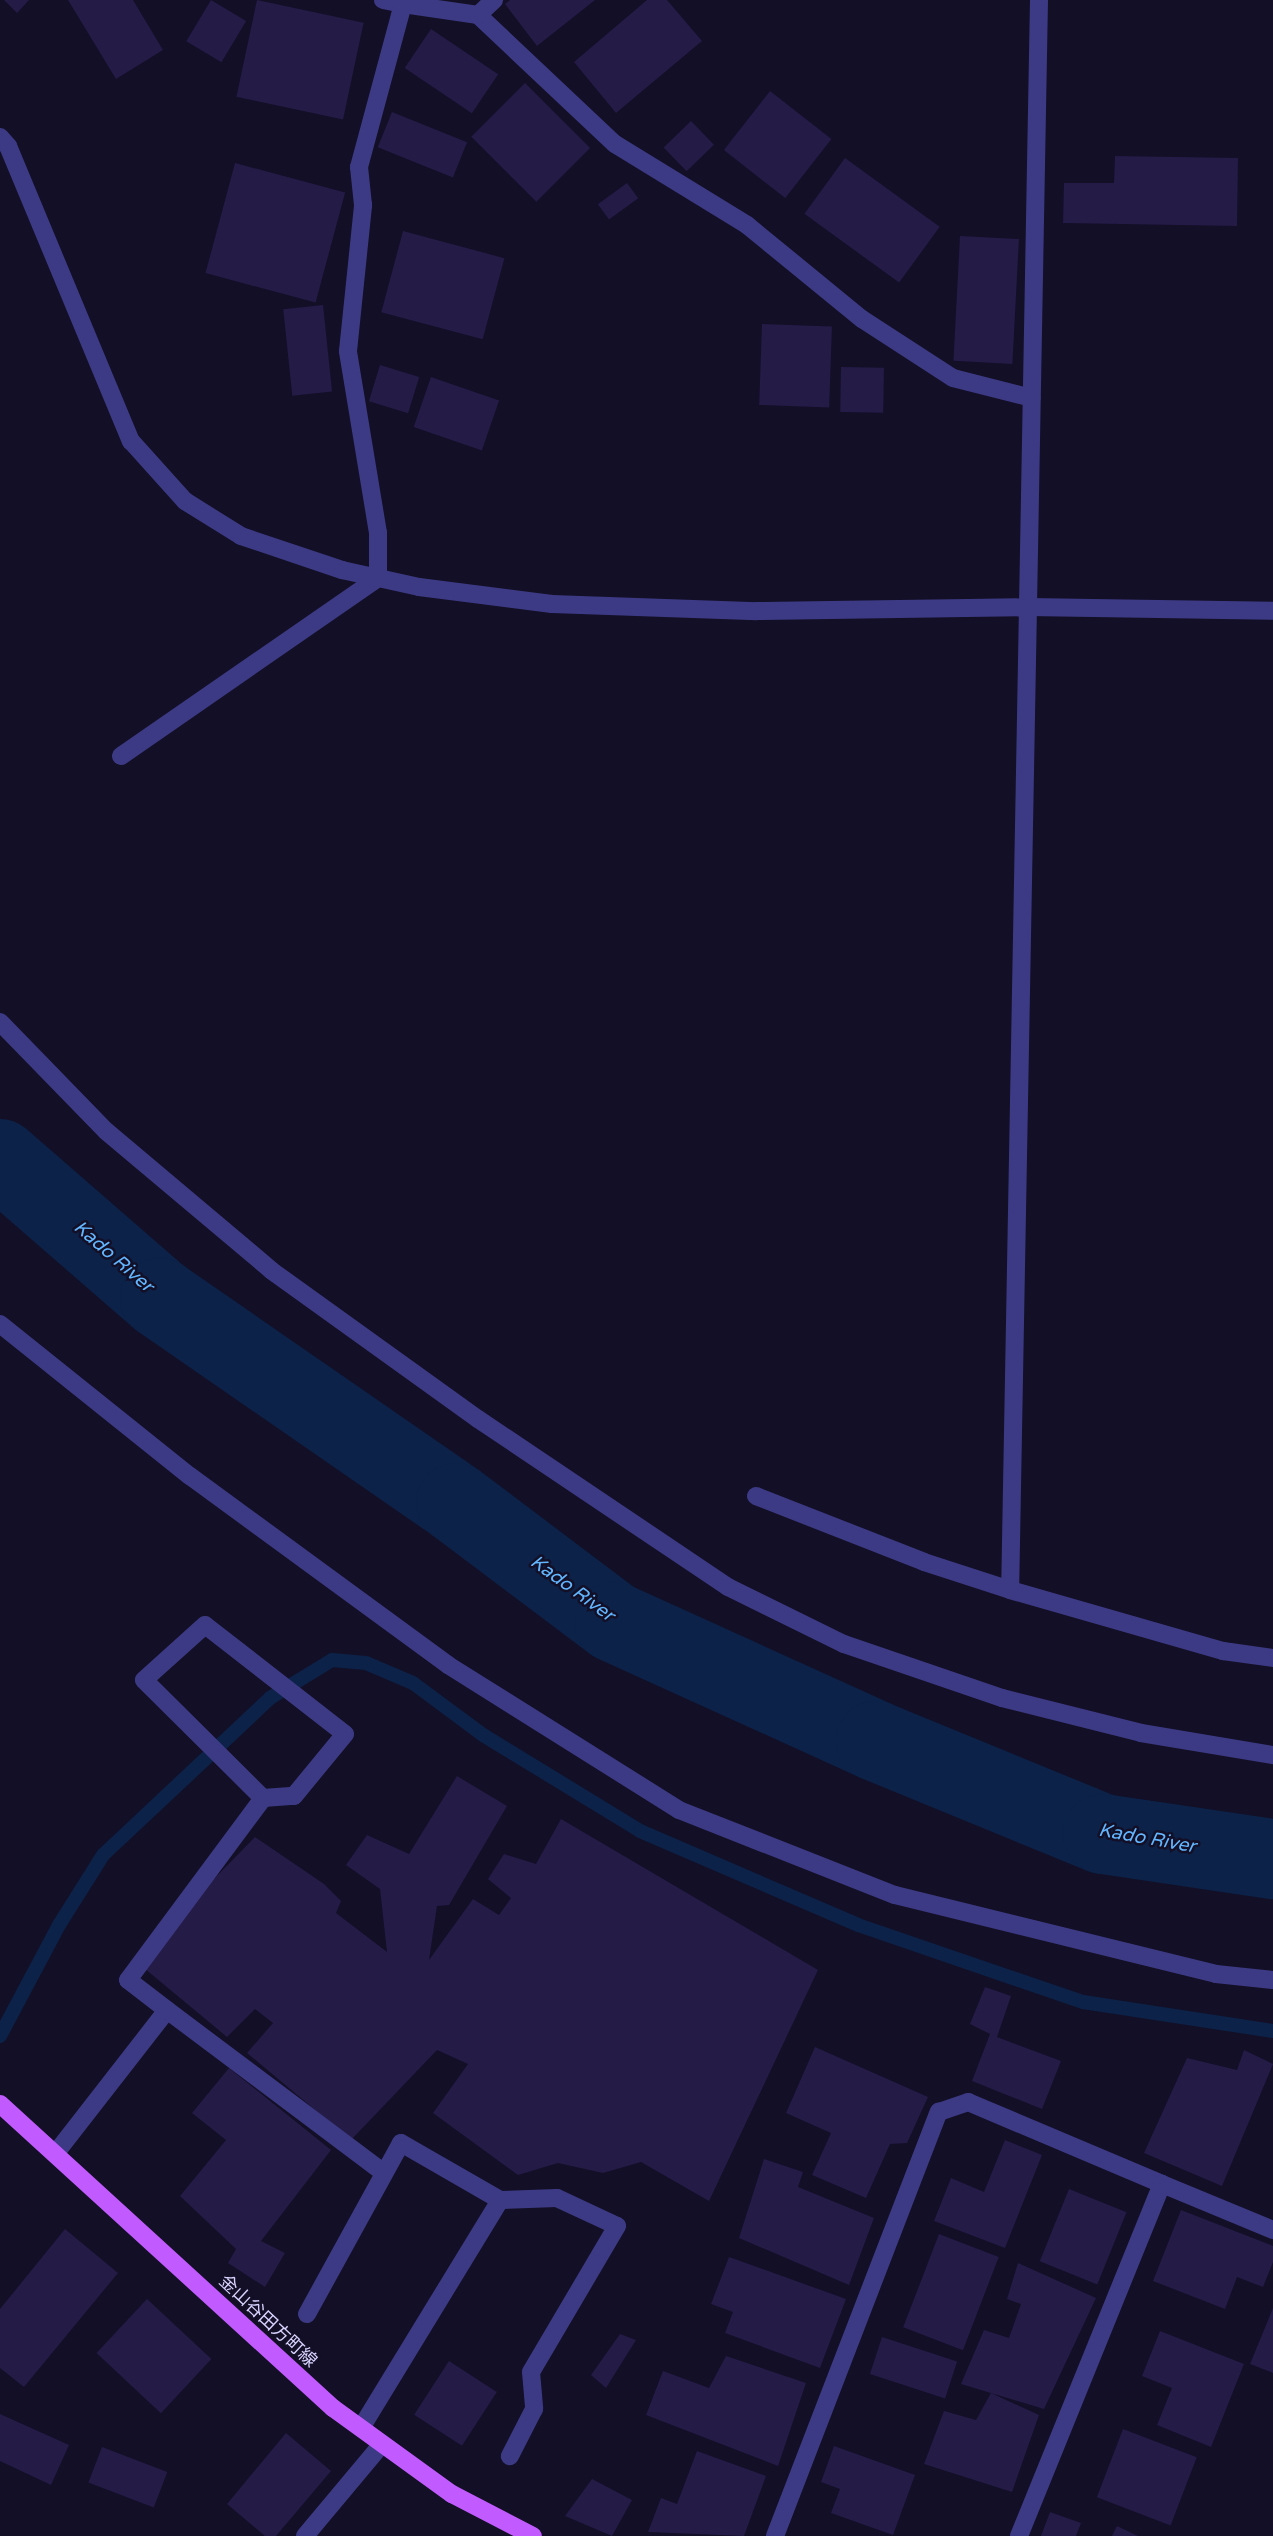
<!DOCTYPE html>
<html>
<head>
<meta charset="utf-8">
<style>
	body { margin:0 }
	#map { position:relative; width:1273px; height:2536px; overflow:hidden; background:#130f26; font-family:"Varela Round","Noto Sans JP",sans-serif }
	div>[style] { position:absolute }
	.stream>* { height:14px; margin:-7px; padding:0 7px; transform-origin:7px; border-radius:7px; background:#0c2248 }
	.river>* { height:80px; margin:-40px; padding:0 40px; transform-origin:40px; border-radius:40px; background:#0c2248 }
	.building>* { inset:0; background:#241b47; transform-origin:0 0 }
	.service>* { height:18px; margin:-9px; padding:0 9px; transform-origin:9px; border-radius:9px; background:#3d3a85 }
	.minor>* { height:18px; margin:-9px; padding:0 9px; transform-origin:9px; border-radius:9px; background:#3d3a85 }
	.primary>* { height:18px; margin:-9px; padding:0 9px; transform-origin:9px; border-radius:9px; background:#c25bff }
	span { translate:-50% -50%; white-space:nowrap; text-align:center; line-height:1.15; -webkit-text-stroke:5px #130f26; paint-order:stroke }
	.street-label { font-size:18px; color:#d9d4ff }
	.water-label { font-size:19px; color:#62b6ff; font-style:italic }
</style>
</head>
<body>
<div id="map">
	<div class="stream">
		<div style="left:0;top:2036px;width:126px;rotate:-62deg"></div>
		<div style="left:59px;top:1925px;width:83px;rotate:-57.8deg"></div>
		<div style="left:103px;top:1855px;width:229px;rotate:-43.2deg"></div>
		<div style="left:270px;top:1698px;width:73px;rotate:-31.5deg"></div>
		<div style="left:332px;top:1660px;width:34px;rotate:5deg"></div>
		<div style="left:366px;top:1663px;width:51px;rotate:23.1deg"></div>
		<div style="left:413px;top:1683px;width:87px;rotate:36.6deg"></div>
		<div style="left:483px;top:1735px;width:184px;rotate:31.4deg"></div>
		<div style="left:640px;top:1831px;width:237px;rotate:23.3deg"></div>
		<div style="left:858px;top:1925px;width:238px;rotate:18.9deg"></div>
		<div style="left:1083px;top:2002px;width:192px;rotate:8.7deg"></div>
	</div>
	<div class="river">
		<div style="left:0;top:1159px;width:212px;rotate:41deg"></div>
		<div style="left:160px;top:1298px;width:360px;rotate:34.7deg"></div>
		<div style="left:456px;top:1503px;width:198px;rotate:37deg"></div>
		<div style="left:614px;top:1622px;width:288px;rotate:24.4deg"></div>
		<div style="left:876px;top:1741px;width:245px;rotate:22.3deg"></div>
		<div style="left:1103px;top:1834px;width:172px;rotate:8.4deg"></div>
	</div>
	<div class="building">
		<div style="clip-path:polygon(4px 0,29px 0,17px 13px)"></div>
		<div style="clip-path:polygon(68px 0,133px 0,163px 50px,116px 79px)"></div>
		<div style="left:211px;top:0;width:41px;height:48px;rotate:31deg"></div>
		<div style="left:257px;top:0;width:109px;height:99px;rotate:12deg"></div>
		<div style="clip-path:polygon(510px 0,595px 0,537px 46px,505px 4px)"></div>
		<div style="clip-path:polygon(647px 0,667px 0,702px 41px,616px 113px,574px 62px)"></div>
		<div style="left:431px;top:29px;width:81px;height:47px;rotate:34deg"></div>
		<div style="left:525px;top:83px;width:92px;height:76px;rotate:45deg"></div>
		<div style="left:770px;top:91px;width:78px;height:75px;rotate:38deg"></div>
		<div style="left:392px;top:112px;width:81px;height:38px;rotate:22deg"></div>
		<div style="left:691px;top:121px;width:33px;height:38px;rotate:46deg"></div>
		<div style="clip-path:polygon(1115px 156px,1238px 158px,1237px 226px,1063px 223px,1064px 183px,1114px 183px)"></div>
		<div style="left:845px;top:158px;width:117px;height:69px;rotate:36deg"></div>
		<div style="left:235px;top:163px;width:114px;height:114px;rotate:15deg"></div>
		<div style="left:627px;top:183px;width:19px;height:36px;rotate:54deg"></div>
		<div style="left:403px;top:231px;width:105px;height:84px;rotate:15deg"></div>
		<div style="left:960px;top:236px;width:59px;height:125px;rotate:3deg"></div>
		<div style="left:323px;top:305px;width:87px;height:40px;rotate:84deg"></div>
		<div style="left:762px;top:324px;width:70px;height:81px;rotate:2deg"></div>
		<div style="left:380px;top:365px;width:41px;height:38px;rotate:17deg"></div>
		<div style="left:841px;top:367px;width:43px;height:45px;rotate:1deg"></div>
		<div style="left:431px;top:377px;width:72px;height:53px;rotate:19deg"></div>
		<div style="clip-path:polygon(457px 1776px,507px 1806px,449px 1905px,437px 1906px,429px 1960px,473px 1899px,499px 1915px,511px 1898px,488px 1879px,504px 1854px,536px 1864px,561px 1819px,818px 1970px,709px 2201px,641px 2162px,603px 2173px,558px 2163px,518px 2175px,433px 2113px,468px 2064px,437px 2050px,351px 2140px,247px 2053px,273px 2023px,255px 2009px,227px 2037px,144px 1968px,209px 1884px,255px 1837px,324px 1884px,341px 1901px,336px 1913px,387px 1952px,380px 1889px,346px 1865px,367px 1835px,409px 1854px)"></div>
		<div style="clip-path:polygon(985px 1987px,1011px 1996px,997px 2037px,1061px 2061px,1042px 2109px,972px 2081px,990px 2034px,970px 2024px)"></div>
		<div style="clip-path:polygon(815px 2047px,928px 2097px,907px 2143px,890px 2144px,866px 2198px,812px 2175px,831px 2133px,786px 2113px)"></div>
		<div style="clip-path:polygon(1244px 2050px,1273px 2064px,1222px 2186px,1144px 2153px,1187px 2058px,1237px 2070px)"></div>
		<div style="clip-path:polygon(229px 2068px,331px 2150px,261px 2241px,285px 2253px,265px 2287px,228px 2263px,236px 2249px,180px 2196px,226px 2140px,192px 2113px)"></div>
		<div style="clip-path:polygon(1005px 2140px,1042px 2155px,1005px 2248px,934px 2221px,951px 2178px,984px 2192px)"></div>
		<div style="clip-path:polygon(764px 2159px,803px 2172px,798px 2187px,874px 2218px,849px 2285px,739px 2238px)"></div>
		<div style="left:1069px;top:2189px;width:62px;height:78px;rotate:22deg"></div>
		<div style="clip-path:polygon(1181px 2210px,1273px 2246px,1273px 2262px,1263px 2287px,1237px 2277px,1225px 2309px,1153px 2281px)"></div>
		<div style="clip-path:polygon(65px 2229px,118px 2273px,24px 2387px,0 2368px,0 2309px)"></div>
		<div style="left:939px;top:2234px;width:64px;height:100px;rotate:21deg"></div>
		<div style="clip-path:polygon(729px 2257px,846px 2299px,820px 2368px,725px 2333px,733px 2312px,711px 2304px)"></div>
		<div style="clip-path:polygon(1018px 2263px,1096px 2298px,1044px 2409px,961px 2384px,984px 2330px,1009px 2338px,1021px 2304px,1007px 2299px)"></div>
		<div style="left:147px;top:2299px;width:88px;height:74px;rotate:43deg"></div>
		<div style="clip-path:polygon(1273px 2308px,1273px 2373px,1250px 2364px)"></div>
		<div style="clip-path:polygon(1160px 2331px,1244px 2364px,1211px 2447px,1157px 2425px,1172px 2388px,1142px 2376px)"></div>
		<div style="clip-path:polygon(620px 2334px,636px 2340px,606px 2388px,591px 2375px)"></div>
		<div style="left:882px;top:2337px;width:79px;height:39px;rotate:18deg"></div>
		<div style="clip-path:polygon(726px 2356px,806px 2383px,778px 2466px,646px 2415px,663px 2371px,709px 2388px)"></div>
		<div style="left:449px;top:2361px;width:57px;height:64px;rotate:33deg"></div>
		<div style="clip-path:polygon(991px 2393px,1039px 2415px,1012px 2492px,924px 2464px,944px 2411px,976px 2420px)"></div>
		<div style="clip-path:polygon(0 2414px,69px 2445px,51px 2485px,0 2461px)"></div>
		<div style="left:1123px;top:2429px;width:79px;height:73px;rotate:21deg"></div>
		<div style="clip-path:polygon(286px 2433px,331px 2471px,276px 2536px,265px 2536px,227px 2504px)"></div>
		<div style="clip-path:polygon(834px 2446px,915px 2475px,893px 2535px,831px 2513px,840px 2489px,821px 2482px)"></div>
		<div style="left:102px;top:2447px;width:70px;height:38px;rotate:21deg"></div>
		<div style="clip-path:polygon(697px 2451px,766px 2476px,744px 2536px,648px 2532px,661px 2498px,677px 2504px)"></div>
		<div style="clip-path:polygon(592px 2479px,632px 2500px,612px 2536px,565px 2516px)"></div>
		<div style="clip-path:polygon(1050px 2512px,1081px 2523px,1076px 2536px,1041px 2536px)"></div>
		<div style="clip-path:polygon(1117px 2526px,1138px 2536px,1112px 2536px)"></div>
	</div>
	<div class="service">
		<div style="left:167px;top:2010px;width:49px;rotate:-142.4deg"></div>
		<div style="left:128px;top:1980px;width:227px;rotate:-53.4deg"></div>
		<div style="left:263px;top:1798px;width:31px;rotate:-4deg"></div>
		<div style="left:294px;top:1796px;width:80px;rotate:-50.6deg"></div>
		<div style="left:345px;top:1734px;width:177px;rotate:-142.1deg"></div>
		<div style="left:205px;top:1625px;width:82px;rotate:138deg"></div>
		<div style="left:144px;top:1680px;width:168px;rotate:44.8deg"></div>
		<div style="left:55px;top:2154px;width:182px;rotate:-52.1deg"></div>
		<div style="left:167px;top:2010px;width:271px;rotate:36.9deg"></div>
		<div style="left:307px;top:2314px;width:195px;rotate:-61.2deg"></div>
		<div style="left:401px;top:2143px;width:114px;rotate:29.9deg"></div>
		<div style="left:361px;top:2428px;width:267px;rotate:-58.6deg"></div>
		<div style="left:500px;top:2200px;width:57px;rotate:-2deg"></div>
		<div style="left:557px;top:2198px;width:66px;rotate:25deg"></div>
		<div style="left:617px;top:2226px;width:169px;rotate:120.5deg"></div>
		<div style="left:531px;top:2372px;width:37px;rotate:85deg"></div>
		<div style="left:534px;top:2409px;width:53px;rotate:117.1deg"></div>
	</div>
	<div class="minor">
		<div style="left:383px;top:0;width:20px;rotate:11deg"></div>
		<div style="left:1039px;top:0;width:1590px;rotate:91.04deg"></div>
		<div style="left:1010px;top:1590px;width:222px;rotate:16deg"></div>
		<div style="left:1223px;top:1651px;width:50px;rotate:8deg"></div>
		<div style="left:478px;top:15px;width:188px;rotate:43.3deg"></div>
		<div style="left:615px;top:144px;width:155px;rotate:31.5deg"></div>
		<div style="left:747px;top:225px;width:149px;rotate:39.3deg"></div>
		<div style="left:862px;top:319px;width:108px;rotate:33deg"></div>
		<div style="left:953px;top:378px;width:81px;rotate:14.2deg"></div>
		<div style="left:0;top:137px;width:12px;rotate:48deg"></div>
		<div style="left:8px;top:146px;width:320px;rotate:67.4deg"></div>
		<div style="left:131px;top:441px;width:81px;rotate:48deg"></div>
		<div style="left:185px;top:501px;width:66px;rotate:32deg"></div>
		<div style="left:241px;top:536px;width:107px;rotate:18.6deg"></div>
		<div style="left:342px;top:570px;width:79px;rotate:12.4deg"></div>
		<div style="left:419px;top:587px;width:134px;rotate:7.3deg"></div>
		<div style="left:552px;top:604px;width:205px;rotate:2deg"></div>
		<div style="left:757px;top:611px;width:271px;rotate:-0.8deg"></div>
		<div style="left:1028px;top:607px;width:245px;rotate:0.9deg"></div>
		<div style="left:121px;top:756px;width:313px;rotate:-34.7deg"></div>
		<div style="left:378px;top:578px;width:45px;rotate:-90deg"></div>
		<div style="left:378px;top:533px;width:184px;rotate:-99.4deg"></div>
		<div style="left:348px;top:351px;width:147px;rotate:-84.1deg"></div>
		<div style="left:363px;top:205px;width:38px;rotate:-96deg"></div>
		<div style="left:359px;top:167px;width:169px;rotate:-74.9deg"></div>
		<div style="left:403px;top:4px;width:76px;rotate:8.3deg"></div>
		<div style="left:478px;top:15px;width:22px;rotate:-43deg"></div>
		<div style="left:0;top:1022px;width:152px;rotate:45.8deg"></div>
		<div style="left:106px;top:1131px;width:217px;rotate:40.1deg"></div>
		<div style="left:272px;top:1271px;width:254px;rotate:35.7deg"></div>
		<div style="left:478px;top:1419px;width:301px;rotate:33.9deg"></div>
		<div style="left:728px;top:1587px;width:129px;rotate:26.2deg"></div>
		<div style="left:844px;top:1644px;width:167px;rotate:18.9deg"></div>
		<div style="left:1002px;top:1698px;width:143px;rotate:14.1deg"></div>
		<div style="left:1141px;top:1733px;width:134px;rotate:9.5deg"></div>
		<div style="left:0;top:1324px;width:243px;rotate:38.7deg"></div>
		<div style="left:190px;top:1476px;width:320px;rotate:36.2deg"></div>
		<div style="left:448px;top:1665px;width:273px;rotate:32.1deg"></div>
		<div style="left:679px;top:1810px;width:232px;rotate:21.5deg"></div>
		<div style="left:895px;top:1895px;width:331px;rotate:13.8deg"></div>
		<div style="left:1216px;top:1974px;width:57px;rotate:6deg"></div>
		<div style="left:756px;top:1496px;width:180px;rotate:21.4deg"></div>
		<div style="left:924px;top:1562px;width:90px;rotate:18deg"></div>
		<div style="left:305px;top:2536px;width:120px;rotate:-50.1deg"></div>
		<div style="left:775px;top:2536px;width:455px;rotate:-68.9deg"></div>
		<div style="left:939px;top:2112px;width:31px;rotate:-19deg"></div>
		<div style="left:968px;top:2102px;width:211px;rotate:22.9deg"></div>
		<div style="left:1019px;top:2536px;width:380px;rotate:-67.9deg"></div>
		<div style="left:1162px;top:2184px;width:120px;rotate:22.5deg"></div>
	</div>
	<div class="primary">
		<div style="left:0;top:2104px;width:451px;rotate:42.4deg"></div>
		<div style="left:333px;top:2408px;width:147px;rotate:35.9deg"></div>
		<div style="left:452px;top:2494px;width:91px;rotate:27.4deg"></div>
	</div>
	<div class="street-label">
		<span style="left:268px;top:2321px;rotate:43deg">金山谷田方町線</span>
	</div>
	<div class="water-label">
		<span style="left:113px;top:1257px;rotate:41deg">Kado River</span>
		<span style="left:572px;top:1589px;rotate:36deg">Kado River</span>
		<span style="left:1147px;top:1839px;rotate:10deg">Kado River</span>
	</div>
</div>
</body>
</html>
